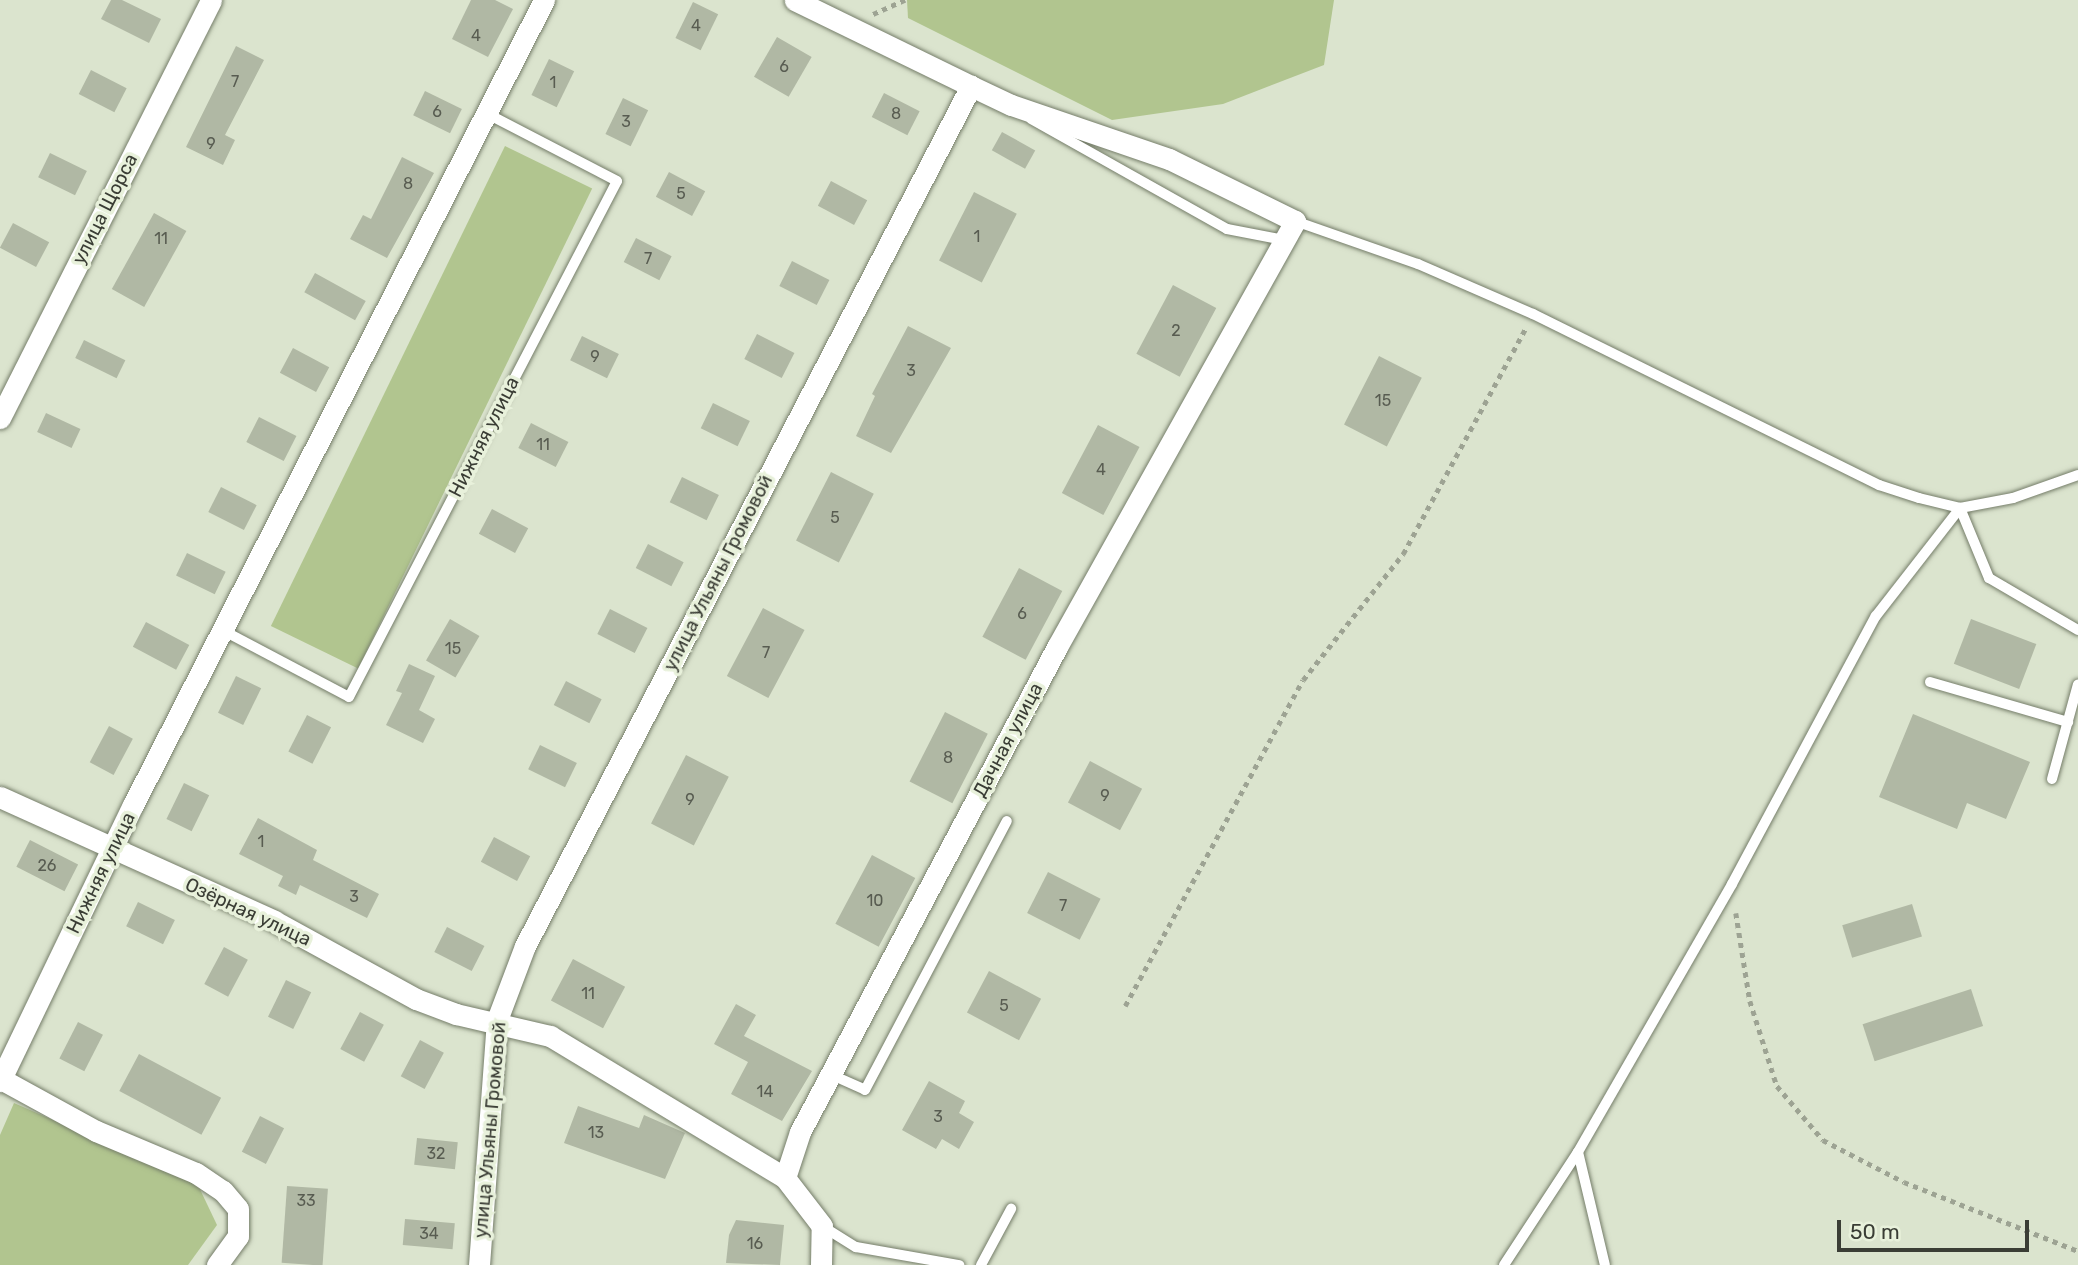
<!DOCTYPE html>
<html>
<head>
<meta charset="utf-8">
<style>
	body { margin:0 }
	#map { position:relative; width:2078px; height:1265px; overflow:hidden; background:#dbe4ce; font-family:Rubik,sans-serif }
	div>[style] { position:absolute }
	.green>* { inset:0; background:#b1c58f; transform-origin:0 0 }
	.building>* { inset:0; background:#b0b8a4; transform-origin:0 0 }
	.path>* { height:4.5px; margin-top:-2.25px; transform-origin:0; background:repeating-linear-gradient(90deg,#9da393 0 5px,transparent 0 10px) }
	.roads { filter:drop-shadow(0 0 2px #757d69) drop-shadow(0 0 2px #757d69) }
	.service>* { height:10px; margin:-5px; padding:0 5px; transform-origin:5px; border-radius:5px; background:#fff }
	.minor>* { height:21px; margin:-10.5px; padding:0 10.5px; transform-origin:10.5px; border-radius:10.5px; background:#fff }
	span { translate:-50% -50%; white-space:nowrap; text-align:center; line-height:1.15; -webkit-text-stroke:7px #e8f1db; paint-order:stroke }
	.number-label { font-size:16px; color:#585c51 }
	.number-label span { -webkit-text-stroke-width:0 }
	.street-label { font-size:19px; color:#3a3d35 }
	.scale { position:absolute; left:1837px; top:1220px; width:192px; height:32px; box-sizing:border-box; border:4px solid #3a3d35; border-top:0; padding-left:9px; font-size:21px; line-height:24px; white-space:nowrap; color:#3a3d35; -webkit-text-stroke:5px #e8f1db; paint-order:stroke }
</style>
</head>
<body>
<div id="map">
	<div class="green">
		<div style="clip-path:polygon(907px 0,1334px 0,1324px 65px,1223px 104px,1112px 120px,908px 18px)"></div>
		<div style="left:505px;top:146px;width:97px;height:534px;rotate:26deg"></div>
		<div style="clip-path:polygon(14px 1103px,197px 1183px,217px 1225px,188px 1265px,0 1265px,0 1135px)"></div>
	</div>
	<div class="building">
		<div style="clip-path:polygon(111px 0,122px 0,161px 19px,149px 43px,101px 19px)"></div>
		<div style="clip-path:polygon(471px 0,495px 0,513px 9px,488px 57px,452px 39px)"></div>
		<div style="left:693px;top:2px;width:28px;height:40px;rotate:26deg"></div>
		<div style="left:777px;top:37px;width:40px;height:46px;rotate:30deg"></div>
		<div style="clip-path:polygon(236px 46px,264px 60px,225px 135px,235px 140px,223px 165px,186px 147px)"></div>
		<div style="left:549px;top:59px;width:28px;height:40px;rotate:26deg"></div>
		<div style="left:91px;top:70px;width:40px;height:27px;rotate:27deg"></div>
		<div style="left:425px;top:91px;width:41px;height:27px;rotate:26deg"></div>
		<div style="left:884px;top:93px;width:40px;height:27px;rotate:27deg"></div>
		<div style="left:623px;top:98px;width:28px;height:40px;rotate:26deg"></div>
		<div style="left:1002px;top:132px;width:38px;height:21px;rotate:29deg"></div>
		<div style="left:50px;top:153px;width:41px;height:27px;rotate:26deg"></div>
		<div style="clip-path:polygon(402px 157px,434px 173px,387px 258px,350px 239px,363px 215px,371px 219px)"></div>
		<div style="left:669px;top:172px;width:41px;height:28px;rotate:28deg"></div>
		<div style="left:831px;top:181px;width:41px;height:28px;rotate:28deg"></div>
		<div style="left:974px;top:192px;width:48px;height:77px;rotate:27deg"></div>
		<div style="left:154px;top:213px;width:37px;height:87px;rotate:29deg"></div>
		<div style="left:13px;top:223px;width:41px;height:28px;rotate:28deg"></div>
		<div style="left:636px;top:238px;width:40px;height:27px;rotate:27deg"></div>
		<div style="left:792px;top:261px;width:42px;height:28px;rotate:27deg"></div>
		<div style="left:315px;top:273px;width:58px;height:22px;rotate:29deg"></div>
		<div style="left:1173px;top:285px;width:49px;height:78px;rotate:28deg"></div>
		<div style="clip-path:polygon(908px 326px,951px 348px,891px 453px,856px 436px,875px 396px,872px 394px)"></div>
		<div style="left:757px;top:334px;width:42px;height:28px;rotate:27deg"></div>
		<div style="left:582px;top:336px;width:41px;height:27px;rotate:26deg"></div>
		<div style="left:84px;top:340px;width:46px;height:20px;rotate:26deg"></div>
		<div style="left:293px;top:348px;width:41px;height:28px;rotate:28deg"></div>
		<div style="left:1379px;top:356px;width:48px;height:77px;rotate:27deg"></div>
		<div style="left:713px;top:403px;width:41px;height:28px;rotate:26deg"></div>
		<div style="left:46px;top:413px;width:38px;height:21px;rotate:25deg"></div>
		<div style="left:259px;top:417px;width:42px;height:28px;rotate:27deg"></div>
		<div style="left:531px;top:423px;width:42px;height:28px;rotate:27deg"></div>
		<div style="left:1098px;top:425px;width:47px;height:77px;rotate:28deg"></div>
		<div style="left:831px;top:472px;width:48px;height:77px;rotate:27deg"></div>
		<div style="left:682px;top:477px;width:41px;height:28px;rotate:26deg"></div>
		<div style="left:221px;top:487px;width:40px;height:28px;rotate:27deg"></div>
		<div style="left:492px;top:509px;width:41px;height:28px;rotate:28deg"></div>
		<div style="left:648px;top:544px;width:40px;height:27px;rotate:27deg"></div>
		<div style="left:187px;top:553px;width:43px;height:25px;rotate:26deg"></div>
		<div style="left:1019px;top:568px;width:49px;height:78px;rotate:28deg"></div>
		<div style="left:763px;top:608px;width:47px;height:77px;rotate:28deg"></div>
		<div style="left:610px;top:609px;width:42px;height:28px;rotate:27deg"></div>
		<div style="left:450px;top:619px;width:34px;height:48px;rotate:30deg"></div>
		<div style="left:1971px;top:619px;width:70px;height:48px;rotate:21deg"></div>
		<div style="left:146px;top:622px;width:49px;height:28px;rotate:28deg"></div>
		<div style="clip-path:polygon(409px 664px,435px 676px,419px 710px,435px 719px,423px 743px,386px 725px,402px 693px,396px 691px)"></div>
		<div style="left:236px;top:676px;width:28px;height:41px;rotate:26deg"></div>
		<div style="left:566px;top:681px;width:40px;height:27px;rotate:27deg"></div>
		<div style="left:945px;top:712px;width:48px;height:78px;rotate:27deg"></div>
		<div style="clip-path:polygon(1913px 714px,2030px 762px,2006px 819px,1967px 803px,1957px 829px,1879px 797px)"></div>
		<div style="left:307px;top:715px;width:27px;height:41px;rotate:27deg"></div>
		<div style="left:109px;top:726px;width:27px;height:41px;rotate:28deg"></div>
		<div style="left:540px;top:745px;width:41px;height:27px;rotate:26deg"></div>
		<div style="left:686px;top:755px;width:48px;height:77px;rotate:27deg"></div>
		<div style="left:1090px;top:761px;width:59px;height:47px;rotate:28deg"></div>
		<div style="left:184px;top:783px;width:28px;height:40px;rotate:26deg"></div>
		<div style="clip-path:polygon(258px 818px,317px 850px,313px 860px,379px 894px,367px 918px,300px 885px,296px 895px,278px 886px,283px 876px,239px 854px)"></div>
		<div style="left:494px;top:837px;width:41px;height:28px;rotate:28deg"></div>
		<div style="left:30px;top:840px;width:54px;height:30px;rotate:27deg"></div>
		<div style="left:872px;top:855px;width:49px;height:78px;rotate:28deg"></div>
		<div style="left:1048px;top:872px;width:59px;height:46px;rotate:27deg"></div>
		<div style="left:138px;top:902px;width:41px;height:27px;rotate:26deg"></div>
		<div style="left:1912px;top:904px;width:34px;height:73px;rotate:73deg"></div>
		<div style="left:447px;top:927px;width:42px;height:28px;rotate:27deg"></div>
		<div style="left:224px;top:947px;width:27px;height:42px;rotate:28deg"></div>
		<div style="left:573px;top:959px;width:59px;height:47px;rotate:28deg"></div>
		<div style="left:989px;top:971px;width:59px;height:47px;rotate:28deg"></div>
		<div style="left:286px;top:980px;width:28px;height:41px;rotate:26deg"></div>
		<div style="left:1971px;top:989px;width:39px;height:114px;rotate:72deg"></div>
		<div style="clip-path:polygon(736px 1004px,756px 1015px,744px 1036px,812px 1071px,782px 1121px,731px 1094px,748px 1062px,714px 1044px)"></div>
		<div style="left:360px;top:1012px;width:27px;height:42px;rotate:28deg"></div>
		<div style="left:78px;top:1022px;width:28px;height:41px;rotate:27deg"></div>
		<div style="left:420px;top:1040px;width:27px;height:41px;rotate:28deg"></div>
		<div style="left:139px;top:1054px;width:93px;height:42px;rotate:28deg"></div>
		<div style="clip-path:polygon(929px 1081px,965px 1101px,959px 1113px,974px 1122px,959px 1149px,942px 1139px,936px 1149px,902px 1130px)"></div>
		<div style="clip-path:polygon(578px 1106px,639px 1128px,644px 1115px,685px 1133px,665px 1179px,564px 1143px)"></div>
		<div style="left:260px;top:1116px;width:27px;height:40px;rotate:27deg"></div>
		<div style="left:417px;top:1138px;width:41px;height:27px;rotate:6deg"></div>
		<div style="left:287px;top:1186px;width:41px;height:77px;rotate:4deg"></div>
		<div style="left:405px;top:1219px;width:50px;height:26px;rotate:5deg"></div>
		<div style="clip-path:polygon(736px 1220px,784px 1225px,780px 1265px,726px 1263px,729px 1235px)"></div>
	</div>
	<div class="path">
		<div style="left:873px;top:14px;width:35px;rotate:-24deg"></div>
		<div style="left:1736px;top:913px;width:89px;rotate:81deg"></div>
		<div style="left:1750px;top:1001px;width:89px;rotate:72.4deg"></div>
		<div style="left:1777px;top:1086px;width:71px;rotate:49.6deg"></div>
		<div style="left:1823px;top:1140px;width:91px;rotate:27.4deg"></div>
		<div style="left:1904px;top:1182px;width:187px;rotate:21.6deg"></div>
		<div style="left:1125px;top:1006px;width:371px;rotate:-61.4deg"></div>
		<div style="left:1303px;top:680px;width:161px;rotate:-51.6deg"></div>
		<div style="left:1403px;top:554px;width:258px;rotate:-61.5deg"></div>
	</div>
	<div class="roads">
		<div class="service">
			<div style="left:1031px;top:119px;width:225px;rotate:29.3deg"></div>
			<div style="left:1227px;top:229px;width:58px;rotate:10.9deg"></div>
			<div style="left:1295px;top:221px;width:130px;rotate:19.3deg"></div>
			<div style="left:1418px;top:264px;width:125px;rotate:23.5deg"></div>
			<div style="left:1533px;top:314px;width:386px;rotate:26.3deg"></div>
			<div style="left:1879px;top:485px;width:42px;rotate:18deg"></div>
			<div style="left:1919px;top:498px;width:42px;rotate:13.7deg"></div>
			<div style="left:1960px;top:508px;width:54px;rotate:-10.7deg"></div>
			<div style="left:2013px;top:498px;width:69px;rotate:-19.5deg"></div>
			<div style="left:1960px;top:508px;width:76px;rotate:67.5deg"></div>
			<div style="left:1989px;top:578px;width:103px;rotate:30.3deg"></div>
			<div style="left:224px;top:631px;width:141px;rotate:27.8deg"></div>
			<div style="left:349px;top:697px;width:581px;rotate:-62.55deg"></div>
			<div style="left:617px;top:181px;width:145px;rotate:-152.6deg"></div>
			<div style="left:1930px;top:682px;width:144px;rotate:16.2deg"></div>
			<div style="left:2052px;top:779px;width:98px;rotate:-74.7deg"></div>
			<div style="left:832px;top:1075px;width:36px;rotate:24deg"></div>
			<div style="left:865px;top:1090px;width:304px;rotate:-62.2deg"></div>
			<div style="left:1578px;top:1152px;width:116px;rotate:76.6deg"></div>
			<div style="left:822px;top:1226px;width:40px;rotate:32deg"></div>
			<div style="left:856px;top:1247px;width:105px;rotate:9.9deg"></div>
			<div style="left:981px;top:1265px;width:64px;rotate:-61.8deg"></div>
			<div style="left:1504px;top:1265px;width:135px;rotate:-56.8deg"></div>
			<div style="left:1578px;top:1152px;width:309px;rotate:-60.1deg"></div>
			<div style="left:1732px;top:884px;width:304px;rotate:-61.8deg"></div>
			<div style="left:1876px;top:616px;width:137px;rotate:-52.1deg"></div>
		</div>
		<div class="minor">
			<div style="left:0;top:418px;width:468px;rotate:-63.2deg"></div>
			<div style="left:0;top:797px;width:301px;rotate:24.3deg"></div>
			<div style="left:274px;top:921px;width:162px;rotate:28.8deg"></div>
			<div style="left:416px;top:999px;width:43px;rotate:20.6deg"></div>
			<div style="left:456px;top:1014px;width:97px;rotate:13.2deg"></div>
			<div style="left:550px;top:1036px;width:275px;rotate:31.1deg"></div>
			<div style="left:1px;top:1079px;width:108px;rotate:28.7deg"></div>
			<div style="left:96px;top:1131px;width:108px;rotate:22.8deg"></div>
			<div style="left:196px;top:1173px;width:32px;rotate:34deg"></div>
			<div style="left:223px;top:1191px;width:23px;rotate:50deg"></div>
			<div style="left:238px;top:1209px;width:27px;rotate:90deg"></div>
			<div style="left:238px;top:1236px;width:36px;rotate:126deg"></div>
			<div style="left:0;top:1081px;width:306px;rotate:-64.3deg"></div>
			<div style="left:133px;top:805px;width:904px;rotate:-62.95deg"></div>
			<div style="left:479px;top:1265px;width:246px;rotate:-85.8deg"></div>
			<div style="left:497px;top:1020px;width:79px;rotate:-69.3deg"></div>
			<div style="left:525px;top:946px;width:969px;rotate:-62.59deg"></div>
			<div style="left:971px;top:86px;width:196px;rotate:-154deg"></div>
			<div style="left:821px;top:1265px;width:39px;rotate:-89deg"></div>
			<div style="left:822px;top:1226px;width:61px;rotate:-127.6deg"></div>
			<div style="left:785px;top:1178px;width:48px;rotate:-71.9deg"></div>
			<div style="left:800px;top:1132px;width:549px;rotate:-62.08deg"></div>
			<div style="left:1057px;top:647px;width:488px;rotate:-60.8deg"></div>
			<div style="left:1295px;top:221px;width:140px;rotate:-153.8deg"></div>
			<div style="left:1169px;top:159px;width:167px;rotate:-161.1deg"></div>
			<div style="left:1011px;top:105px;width:44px;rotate:-154.6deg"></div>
		</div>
	</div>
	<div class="number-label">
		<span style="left:696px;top:26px">4</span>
		<span style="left:476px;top:36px">4</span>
		<span style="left:784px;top:67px">6</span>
		<span style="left:235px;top:82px">7</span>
		<span style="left:553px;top:83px">1</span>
		<span style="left:437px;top:112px">6</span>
		<span style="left:896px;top:114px">8</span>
		<span style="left:626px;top:122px">3</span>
		<span style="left:211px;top:144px">9</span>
		<span style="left:408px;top:184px">8</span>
		<span style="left:681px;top:194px">5</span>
		<span style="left:977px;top:237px">1</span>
		<span style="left:161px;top:239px">11</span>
		<span style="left:648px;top:259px">7</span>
		<span style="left:1176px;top:331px">2</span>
		<span style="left:595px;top:357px">9</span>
		<span style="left:911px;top:371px">3</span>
		<span style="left:1383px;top:401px">15</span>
		<span style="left:543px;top:445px">11</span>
		<span style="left:1101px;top:470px">4</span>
		<span style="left:835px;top:518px">5</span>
		<span style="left:1022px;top:614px">6</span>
		<span style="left:453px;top:649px">15</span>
		<span style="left:766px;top:653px">7</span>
		<span style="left:948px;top:758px">8</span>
		<span style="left:1105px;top:796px">9</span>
		<span style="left:690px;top:800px">9</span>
		<span style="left:261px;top:842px">1</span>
		<span style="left:47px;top:866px">26</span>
		<span style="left:354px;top:897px">3</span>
		<span style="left:875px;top:901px">10</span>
		<span style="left:1063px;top:906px">7</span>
		<span style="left:588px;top:994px">11</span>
		<span style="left:1004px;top:1006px">5</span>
		<span style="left:765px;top:1092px">14</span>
		<span style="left:938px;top:1117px">3</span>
		<span style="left:596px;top:1133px">13</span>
		<span style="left:436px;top:1154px">32</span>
		<span style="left:306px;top:1201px">33</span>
		<span style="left:429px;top:1234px">34</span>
		<span style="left:755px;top:1244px">16</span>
	</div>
	<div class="street-label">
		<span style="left:105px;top:209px;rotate:-63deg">улица Щорса</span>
		<span style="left:484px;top:437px;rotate:-63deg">Нижняя улица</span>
		<span style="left:718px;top:573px;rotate:-63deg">улица Ульяны Громовой</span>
		<span style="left:1008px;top:740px;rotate:-62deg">Дачная улица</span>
		<span style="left:101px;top:873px;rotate:-64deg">Нижняя улица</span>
		<span style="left:248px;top:912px;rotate:25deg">Озёрная улица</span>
		<span style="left:490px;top:1130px;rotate:-85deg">улица Ульяны Громовой</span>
	</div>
	<div class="scale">50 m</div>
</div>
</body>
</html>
